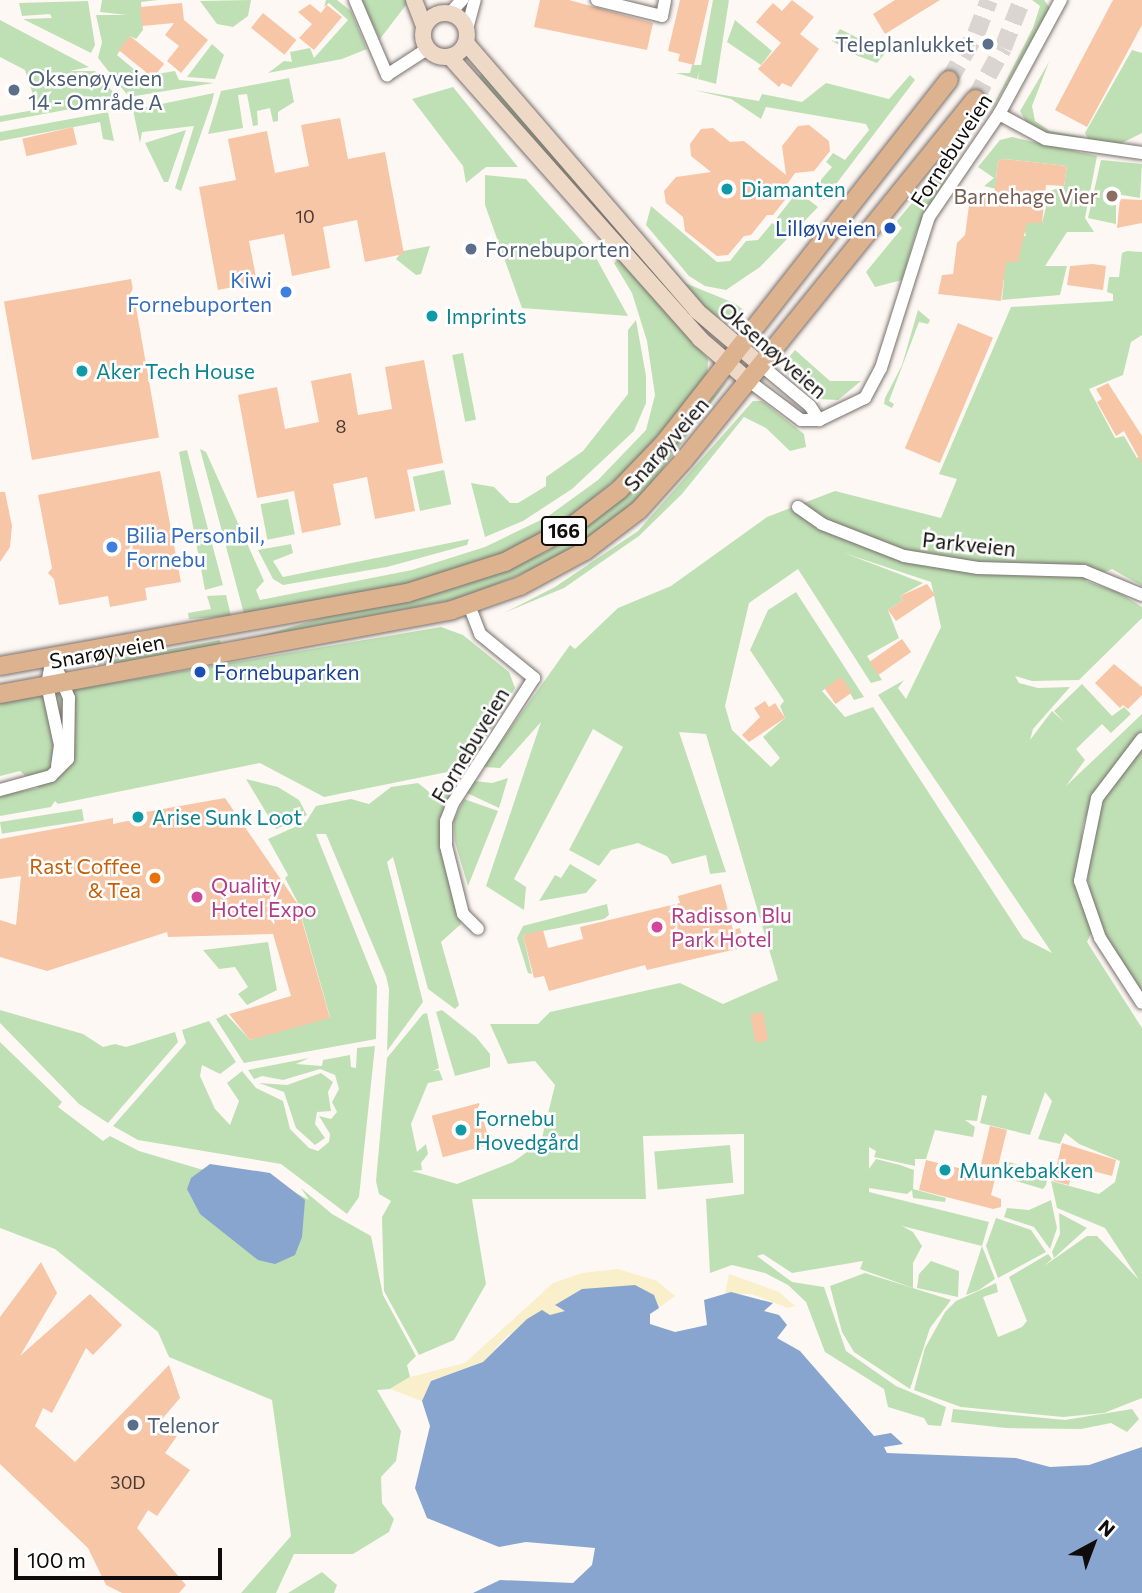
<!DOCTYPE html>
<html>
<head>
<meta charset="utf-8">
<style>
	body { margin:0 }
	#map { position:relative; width:1142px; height:1593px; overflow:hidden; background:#fef8f4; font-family:Commissioner,sans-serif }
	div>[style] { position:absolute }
	.green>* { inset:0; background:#bfe0b4; transform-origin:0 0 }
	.sand>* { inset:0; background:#f9efca }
	.water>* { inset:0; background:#87a5ce }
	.building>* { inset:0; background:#f6c6a7; transform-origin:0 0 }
	.primary-tunnel>* { height:18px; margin-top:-9px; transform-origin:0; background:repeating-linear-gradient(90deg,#dad5d1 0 18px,transparent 0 27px) }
	.roads { filter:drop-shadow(0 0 2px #77706c) drop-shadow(0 0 2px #77706c) }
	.street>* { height:12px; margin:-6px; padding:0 6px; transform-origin:6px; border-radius:6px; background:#fff }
	.secondary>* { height:16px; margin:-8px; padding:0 8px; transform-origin:8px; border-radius:8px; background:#eed9c7 }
	.secondary>.ring { margin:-8px; padding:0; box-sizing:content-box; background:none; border:16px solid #eed9c7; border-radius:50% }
	.primary>* { height:18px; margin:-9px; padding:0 9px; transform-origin:9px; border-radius:9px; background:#ddb28f }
	.dots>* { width:19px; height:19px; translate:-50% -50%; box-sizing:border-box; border:4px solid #fff; border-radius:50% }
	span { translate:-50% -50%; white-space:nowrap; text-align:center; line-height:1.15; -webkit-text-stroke:5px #fff; paint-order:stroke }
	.number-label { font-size:18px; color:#493a32 }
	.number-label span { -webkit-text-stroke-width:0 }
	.shield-label span { padding:2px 5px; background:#fff; border:2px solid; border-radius:5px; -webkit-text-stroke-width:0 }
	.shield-label { font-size:19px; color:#0f0c0b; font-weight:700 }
	.service-label { font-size:21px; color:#4e5e75 }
	.right { translate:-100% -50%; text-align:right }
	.left { translate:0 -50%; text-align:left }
	.street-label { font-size:21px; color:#0f0c0b }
	.culture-label { font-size:21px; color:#0d838f }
	.education-label { font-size:21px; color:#785e54 }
	.transit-label { font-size:21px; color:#164399 }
	.shop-label { font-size:21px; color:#366cbe }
	.food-label { font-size:21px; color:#c56008 }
	.hotel-label { font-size:21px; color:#b23c85 }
	.north { position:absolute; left:1058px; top:1509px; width:70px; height:70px; -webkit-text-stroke:5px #fff; paint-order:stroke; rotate:41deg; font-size:19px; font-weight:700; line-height:28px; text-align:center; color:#0f0c0b }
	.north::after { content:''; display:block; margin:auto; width:24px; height:32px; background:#0f0c0b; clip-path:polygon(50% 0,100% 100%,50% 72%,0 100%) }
	.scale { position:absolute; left:14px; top:1548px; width:208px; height:32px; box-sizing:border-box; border:4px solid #0f0c0b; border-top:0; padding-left:9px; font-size:21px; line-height:24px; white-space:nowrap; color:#0f0c0b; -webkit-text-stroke:5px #fff; paint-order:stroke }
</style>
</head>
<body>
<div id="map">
	<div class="green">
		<div style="clip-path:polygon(102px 0,158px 0,141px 2px,143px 30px,136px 39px,130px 36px,117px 55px,148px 81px,158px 83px,157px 74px,175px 71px,179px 80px,214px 83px,129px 97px,98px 58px,102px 42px,96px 15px,127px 15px,100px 12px)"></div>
		<div style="clip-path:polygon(251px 0,248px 16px,233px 27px,217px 24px,200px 1px)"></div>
		<div style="clip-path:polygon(326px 0,337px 0,351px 11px,367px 49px,342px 59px,268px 73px,284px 61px,292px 62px,290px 52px,310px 48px,314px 58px,348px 20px,329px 3px,324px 7px)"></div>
		<div style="clip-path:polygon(361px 0,408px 0,409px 1px,380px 39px)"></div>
		<div style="clip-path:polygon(713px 0,729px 0,716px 84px,698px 79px,699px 72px,697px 79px,676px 73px,690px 73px,692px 65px,701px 65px)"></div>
		<div style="clip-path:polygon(1032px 0,1044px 0,1050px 8px,986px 120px,1033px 28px,1040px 6px)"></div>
		<div style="clip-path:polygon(88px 1px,95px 45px,91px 53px,23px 19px,52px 18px,50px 14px,22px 16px,19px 3px)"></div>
		<div style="clip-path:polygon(0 20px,89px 67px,70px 71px,95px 71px,113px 92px,112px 98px,109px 102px,0 122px,0 116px,34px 110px,39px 113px,25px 70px,0 57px)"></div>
		<div style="clip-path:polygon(735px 20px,772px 51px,761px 65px,727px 42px)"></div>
		<div style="clip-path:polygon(840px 29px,886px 52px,877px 63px,858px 56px,832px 41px)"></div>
		<div style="clip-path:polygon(212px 44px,224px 55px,215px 79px,187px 77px)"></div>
		<div style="clip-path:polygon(1132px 50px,1142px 53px,1142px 133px,1120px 144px,1089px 140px,1085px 133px)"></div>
		<div style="clip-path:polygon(1049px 62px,1032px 106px,1035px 121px,1050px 131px,1082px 137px,1083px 141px,1046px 133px,1026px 122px,1020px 111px)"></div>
		<div style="clip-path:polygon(484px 72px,582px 189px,570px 183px,479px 77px)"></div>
		<div style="clip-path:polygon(910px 75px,915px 80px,824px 200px,812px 190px,832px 167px,826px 162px,833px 153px,845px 160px,869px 130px,866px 124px,766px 107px,761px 119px,731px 99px,694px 90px,759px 101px,762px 94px,802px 102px,826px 83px,889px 99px)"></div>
		<div style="clip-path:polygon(289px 78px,294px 102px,278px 112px,278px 121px,273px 122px,270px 108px,257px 111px,258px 125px,253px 126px,247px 94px,238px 95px,243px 128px,208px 134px,221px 91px)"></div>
		<div style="clip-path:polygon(453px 87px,518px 167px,486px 167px,466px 183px,463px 166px,412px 99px)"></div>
		<div style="clip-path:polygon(214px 93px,212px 102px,181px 191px,175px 188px,194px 126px,142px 132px,140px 143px,133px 110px)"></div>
		<div style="clip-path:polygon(108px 112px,114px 141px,103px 139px,100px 122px,0 141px,0 132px)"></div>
		<div style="clip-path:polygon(186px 130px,168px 182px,164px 182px,145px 143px)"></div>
		<div style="clip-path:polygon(1012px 137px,1097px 156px,1085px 218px,1094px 232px,1067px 232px,1045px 266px,1067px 266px,1060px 295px,1002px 300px,1004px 280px,988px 278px,999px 261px,1018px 261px,1021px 236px,1026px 236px,1023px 223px,1042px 223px,1050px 191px,1064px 186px,1067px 166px,1004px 159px,998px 161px,996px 179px,1037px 185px,1030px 197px,984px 186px,994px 178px,978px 167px,1000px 140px)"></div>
		<div style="clip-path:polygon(955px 152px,959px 156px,916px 232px,902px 280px,875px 287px,866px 272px,902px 228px,896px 222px)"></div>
		<div style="clip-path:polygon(1101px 160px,1142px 164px,1140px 198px,1116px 194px,1116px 224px,1088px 218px)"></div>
		<div style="clip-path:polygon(485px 175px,526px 179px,595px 256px,628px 316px,522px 308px,485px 205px)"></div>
		<div style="clip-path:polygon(801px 194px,818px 207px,760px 267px,726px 290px,705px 286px,689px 276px,646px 225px,651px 206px,717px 262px,730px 261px,746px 241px,758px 240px,772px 223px,777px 226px,776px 219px,794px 196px)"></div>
		<div style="clip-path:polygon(430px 246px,421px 274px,416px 275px,396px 259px,403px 251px)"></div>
		<div style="clip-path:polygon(646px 246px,653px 246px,685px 283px,734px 303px,744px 310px,741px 316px,722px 320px,699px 305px)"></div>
		<div style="clip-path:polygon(evenodd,1127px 251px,1142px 252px,1142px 335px,1131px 342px,1123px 375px,1089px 389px,1115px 438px,1124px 436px,1137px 458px,1142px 455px,1142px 586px,1112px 569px,1085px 581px,1118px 592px,1142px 607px,1142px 618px,1079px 680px,1032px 681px,1015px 676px,1019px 683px,1038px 688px,1070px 687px,1033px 729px,1030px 740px,1052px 711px,1064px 722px,1054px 711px,1082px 684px,1112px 716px,1124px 707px,1131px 714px,1111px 733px,1102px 724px,1076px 749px,1085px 760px,1066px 786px,1142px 714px,1142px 731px,1093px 797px,1083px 825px,1078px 883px,1093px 929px,1087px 942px,1142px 1028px,1142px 1398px,1104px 1413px,1063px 1417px,961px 1407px,914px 1390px,925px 1348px,945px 1312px,956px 1301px,996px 1283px,998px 1292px,983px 1297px,998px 1337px,1022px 1327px,1027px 1321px,1009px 1277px,1048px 1254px,1052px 1259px,1044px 1266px,1087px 1236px,1097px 1236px,1139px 1280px,1105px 1228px,1057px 1208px,1051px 1181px,1099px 1194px,1115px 1182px,1120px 1161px,1079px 1144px,1065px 1133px,1060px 1144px,1038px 1139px,1052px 1101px,1045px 1092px,1030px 1135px,980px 1123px,987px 1096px,982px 1095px,977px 1121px,965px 1120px,975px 1127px,973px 1137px,935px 1130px,926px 1159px,915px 1159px,915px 1166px,874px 1157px,876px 1151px,869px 1147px,869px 1169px,876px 1159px,900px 1165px,914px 1170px,913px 1189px,946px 1198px,945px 1202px,913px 1198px,912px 1190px,907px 1194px,869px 1188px,869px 1192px,989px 1222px,982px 1246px,995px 1279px,979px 1290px,966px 1295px,982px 1246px,902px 1226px,913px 1232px,922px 1246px,913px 1263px,913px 1288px,860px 1269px,863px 1261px,792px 1273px,763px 1254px,757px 1256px,792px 1282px,824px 1287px,846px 1351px,896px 1386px,946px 1407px,941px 1426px,928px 1425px,924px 1418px,888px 1407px,884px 1389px,825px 1352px,806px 1302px,788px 1285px,765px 1273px,732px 1265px,710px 1273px,706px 1199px,744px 1194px,744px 1134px,643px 1136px,646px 1199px,472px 1199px,486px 1284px,454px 1340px,419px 1355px,384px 1291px,382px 1217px,391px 1201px,379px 1194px,376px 1181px,387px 1058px,423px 1014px,427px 1013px,439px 1068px,433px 1071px,439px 1070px,443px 1080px,428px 1083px,411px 1124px,417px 1152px,426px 1144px,428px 1154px,421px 1163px,422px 1170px,412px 1171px,457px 1184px,513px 1162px,541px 1142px,555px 1085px,535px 1061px,508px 1064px,490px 1024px,538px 1024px,550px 1012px,680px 983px,723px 1004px,778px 980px,706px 734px,679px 732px,726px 872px,710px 874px,706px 855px,672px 864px,667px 856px,638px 843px,611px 850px,599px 866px,569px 850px,623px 747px,593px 729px,514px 879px,526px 887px,524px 910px,486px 886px,541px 722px,500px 768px,483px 767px,570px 645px,575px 649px,618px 608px,671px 586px,767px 517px,835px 491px,941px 518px,957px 479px,939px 474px,1011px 307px,1113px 301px,1113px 294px,1107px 292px,1109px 277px,1119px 277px,1122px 253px,1127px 251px,844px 553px,931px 582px,941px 627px,906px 699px,898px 688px,904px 680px,878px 695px,1052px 953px,1023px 938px,873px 707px,845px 717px,822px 691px,841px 678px,854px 700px,864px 697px,796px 592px,768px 610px,750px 650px,784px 701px,780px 706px,785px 718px,763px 737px,780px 758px,771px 767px,732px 730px,725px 706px,749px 603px,798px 569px,871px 683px,882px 680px,867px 656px,899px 638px,888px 610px,903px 600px,900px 596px,923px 583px,844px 553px)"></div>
		<div style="clip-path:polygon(622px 256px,708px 359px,707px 379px,630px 468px,561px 524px,521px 547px,472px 565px,396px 587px,244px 614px,200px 449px,206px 452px,264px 581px,256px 590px,260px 600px,412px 570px,485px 547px,547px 517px,598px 480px,646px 430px,655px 395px,647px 341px,632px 293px,614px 263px)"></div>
		<div style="clip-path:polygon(918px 310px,930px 320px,928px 324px,919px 322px,889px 401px,894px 404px,892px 408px,884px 404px,885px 398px,902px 365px)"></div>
		<div style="clip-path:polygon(636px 320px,646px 376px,646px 403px,634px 431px,572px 489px,523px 521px,485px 537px,471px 483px,494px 487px,510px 503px,518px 503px,546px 486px,546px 477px,583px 451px,628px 394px,628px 330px)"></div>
		<div style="clip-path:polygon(795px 350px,830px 381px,861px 381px,838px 400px,818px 399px,785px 372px,784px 363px)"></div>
		<div style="left:463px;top:353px;width:68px;height:11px;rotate:79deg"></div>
		<div style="clip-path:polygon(729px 379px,648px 489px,602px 531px,561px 557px,464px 598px,254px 638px,358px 607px,457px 587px,546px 552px,626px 495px)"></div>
		<div style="clip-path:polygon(753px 401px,762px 401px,804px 434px,806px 447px,790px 451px,766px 428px,744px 417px,682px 494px,639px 536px,564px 588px,504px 613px,555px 587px,638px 531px)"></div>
		<div style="clip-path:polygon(187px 450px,223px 585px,205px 590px,179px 452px)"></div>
		<div style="left:444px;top:470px;width:35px;height:32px;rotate:78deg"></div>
		<div style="left:288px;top:499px;width:36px;height:28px;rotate:79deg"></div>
		<div style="clip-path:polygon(469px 539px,467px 545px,387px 567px,283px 585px,273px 579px,258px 550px,291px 544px,293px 553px,273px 561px,283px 577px)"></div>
		<div style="clip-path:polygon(226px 595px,231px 616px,189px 619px,188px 613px,211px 609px,207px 596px)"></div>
		<div style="clip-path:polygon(441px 627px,463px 635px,509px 672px,515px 688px,467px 768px,324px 797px,260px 763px,58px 804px,55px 801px,51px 807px,0 816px,0 795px,39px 788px,20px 771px,0 776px,0 702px)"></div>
		<div style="clip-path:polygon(220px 640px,221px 645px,105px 667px,104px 661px)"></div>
		<div style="clip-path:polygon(1142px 746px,1142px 993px,1108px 942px,1092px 906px,1086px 866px,1101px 802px)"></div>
		<div style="clip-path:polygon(508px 778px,499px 808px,467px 793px,474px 781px,492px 783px)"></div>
		<div style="clip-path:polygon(246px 779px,278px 787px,299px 800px,307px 815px,276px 829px)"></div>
		<div style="clip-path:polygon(418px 783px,428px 791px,439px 789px,450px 795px,442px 819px,442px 849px,461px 924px,441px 942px,459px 1005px,455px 1009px,428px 989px,393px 857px,387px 862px,423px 1002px,387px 1051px,389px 989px,386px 976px,326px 834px,316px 834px,377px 986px,376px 1039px,244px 1063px,216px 1019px,226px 1014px,250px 1040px,330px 1017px,297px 901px,285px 878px,288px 875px,268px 839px,306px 822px,316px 806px,351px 799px,369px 804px,391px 787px)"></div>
		<div style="clip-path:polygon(464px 799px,498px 811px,468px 886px,455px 842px,454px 820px)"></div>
		<div style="left:82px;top:809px;width:12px;height:83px;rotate:81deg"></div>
		<div style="clip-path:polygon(570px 864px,597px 880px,586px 893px,539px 901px,555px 875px,561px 878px)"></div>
		<div style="clip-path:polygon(607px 904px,609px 915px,604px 919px,523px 935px,532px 974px,528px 973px,517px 938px,523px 926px)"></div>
		<div style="clip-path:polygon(268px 942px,277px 990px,247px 1005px,238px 994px,248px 987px,235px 967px,219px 969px,203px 950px)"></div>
		<div style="clip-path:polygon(0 1010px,83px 1034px,103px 1047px,115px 1044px,126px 1047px,175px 1032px,178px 1042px,108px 1123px,79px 1104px,0 1023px)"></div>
		<div style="clip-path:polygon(442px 1010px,476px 1037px,490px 1054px,490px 1067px,455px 1076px,436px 1012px)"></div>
		<div style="clip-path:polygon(209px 1021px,236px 1062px,220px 1074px,202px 1065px,200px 1076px,215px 1109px,230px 1125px,239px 1101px,227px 1083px,242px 1071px,256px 1088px,283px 1101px,290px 1129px,309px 1148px,318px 1151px,329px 1142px,330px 1134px,319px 1116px,331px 1119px,337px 1112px,332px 1102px,339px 1089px,335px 1075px,320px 1069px,283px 1080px,262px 1076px,254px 1079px,248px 1070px,309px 1058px,296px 1064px,322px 1066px,323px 1060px,350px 1055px,351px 1067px,356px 1068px,357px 1048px,375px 1046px,359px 1197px,347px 1214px,281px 1164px,138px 1140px,113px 1126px,186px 1043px,182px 1030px)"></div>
		<div style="clip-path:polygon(0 1042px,62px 1102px,58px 1107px,103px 1141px,110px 1136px,139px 1151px,200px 1169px,274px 1181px,309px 1200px,301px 1188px,332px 1214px,371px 1236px,383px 1295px,416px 1356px,407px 1365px,410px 1377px,390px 1389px,377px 1390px,401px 1431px,396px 1461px,381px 1477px,382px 1503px,394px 1519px,389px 1532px,353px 1554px,294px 1554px,276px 1593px,241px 1593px,291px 1536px,272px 1400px,169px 1357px,158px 1332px,55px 1249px,0 1228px)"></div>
		<div style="clip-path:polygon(321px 1073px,333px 1082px,328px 1092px,331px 1111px,317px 1112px,315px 1124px,325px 1138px,315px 1145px,296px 1128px,284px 1092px,259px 1083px,287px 1085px)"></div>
		<div style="left:730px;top:1145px;width:38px;height:76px;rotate:85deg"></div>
		<div style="clip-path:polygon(1008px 1162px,1049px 1172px,1046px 1185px,1043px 1189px,1002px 1177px)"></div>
		<div style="clip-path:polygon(1051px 1200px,1057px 1228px,1050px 1249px,1034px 1227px,1004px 1217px,1007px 1208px,1029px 1210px)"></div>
		<div style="clip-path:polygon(1059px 1213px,1087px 1228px,1054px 1258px,1052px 1252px,1060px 1234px)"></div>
		<div style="clip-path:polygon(996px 1218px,1031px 1230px,1046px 1252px,998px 1278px,986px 1246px)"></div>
		<div style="clip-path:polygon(931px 1261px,959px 1271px,958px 1297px,917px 1288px,919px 1274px)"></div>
		<div style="clip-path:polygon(865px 1273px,951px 1300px,930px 1328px,910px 1389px,854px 1352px,842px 1332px,830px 1286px)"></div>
		<div style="clip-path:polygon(953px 1409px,1065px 1420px,1132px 1409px,1139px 1419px,1127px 1432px,1111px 1423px,1081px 1429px,1006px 1428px,951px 1422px)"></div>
		<div style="clip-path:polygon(322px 1572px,337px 1585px,334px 1593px,288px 1593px)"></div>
	</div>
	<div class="sand">
		<div style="clip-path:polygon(618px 1269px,657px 1281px,675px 1296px,659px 1308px,654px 1295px,555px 1306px,566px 1311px,508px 1335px,483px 1362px,431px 1381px,422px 1401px,390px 1389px,410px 1377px,465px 1363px,553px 1283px,582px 1273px)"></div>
		<div style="clip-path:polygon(729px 1274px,779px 1292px,795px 1306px,788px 1308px,752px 1294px,725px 1294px)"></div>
	</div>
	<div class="water">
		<div style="clip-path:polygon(210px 1164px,270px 1173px,305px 1200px,302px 1237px,295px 1255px,275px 1264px,258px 1260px,200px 1214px,187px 1189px,191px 1178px)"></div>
		<div style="clip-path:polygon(635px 1285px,654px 1295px,659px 1308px,650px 1314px,650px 1324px,675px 1332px,707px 1325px,704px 1300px,731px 1292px,773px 1303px,764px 1311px,779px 1315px,787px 1325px,777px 1338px,800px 1351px,874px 1436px,891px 1433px,903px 1444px,884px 1447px,887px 1453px,1016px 1458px,1050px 1467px,1089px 1465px,1142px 1447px,1142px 1593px,473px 1593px,500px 1580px,573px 1583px,592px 1565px,595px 1548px,526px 1542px,499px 1547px,427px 1518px,415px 1488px,430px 1426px,422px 1401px,431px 1381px,483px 1362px,527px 1319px,542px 1310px,550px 1315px,565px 1311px,555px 1305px,582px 1289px)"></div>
	</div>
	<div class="building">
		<div style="clip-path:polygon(540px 0,569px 0,653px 23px,647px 50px,534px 27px)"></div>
		<div style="clip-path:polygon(680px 0,709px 0,694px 65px,678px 61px,680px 54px,668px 51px)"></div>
		<div style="clip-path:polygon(792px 0,814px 17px,800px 34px,819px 49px,791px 87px,782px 83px,779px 87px,758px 69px,781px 43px,756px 22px,773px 3px,782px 11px)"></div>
		<div style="clip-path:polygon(895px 0,940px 0,885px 34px,873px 14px)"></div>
		<div style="clip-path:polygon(1113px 0,1142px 0,1142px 25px,1087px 127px,1055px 110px)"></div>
		<div style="clip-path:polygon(182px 3px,184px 20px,208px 40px,181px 73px,167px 61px,179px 46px,165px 35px,174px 23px,142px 26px,140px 7px)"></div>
		<div style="clip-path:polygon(310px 4px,321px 13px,327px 5px,342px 17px,314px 50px,299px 38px,312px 24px,298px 12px)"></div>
		<div style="left:263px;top:13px;width:43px;height:19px;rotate:39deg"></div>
		<div style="left:130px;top:36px;width:44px;height:18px;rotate:39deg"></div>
		<div style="clip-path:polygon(340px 118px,348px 159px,385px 152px,404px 254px,365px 262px,357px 220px,323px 227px,330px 268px,292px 276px,284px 234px,249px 241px,257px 282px,218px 290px,199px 187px,236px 180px,228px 139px,267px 131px,275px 173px,309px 166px,301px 125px)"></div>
		<div style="clip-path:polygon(809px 125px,829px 141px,830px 151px,814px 171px,795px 173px,788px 183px,789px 195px,773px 215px,767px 215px,751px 235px,744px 236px,728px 255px,717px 256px,685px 231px,683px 217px,666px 203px,664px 191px,676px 177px,711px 172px,691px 156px,690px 144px,701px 129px,713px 128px,730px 142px,744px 141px,786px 175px,782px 146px,798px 126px)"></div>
		<div style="left:73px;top:127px;width:18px;height:52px;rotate:77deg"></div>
		<div style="clip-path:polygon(1004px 159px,1067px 166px,1064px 186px,1046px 185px,1042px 223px,1027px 223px,1018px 262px,1006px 262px,1001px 301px,938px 294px,942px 275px,953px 274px,957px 243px,965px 235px,970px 198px,994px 198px,998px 161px)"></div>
		<div style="clip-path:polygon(1120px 199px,1142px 200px,1142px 223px,1117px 228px)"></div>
		<div style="clip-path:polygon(1093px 264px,1106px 266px,1103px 290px,1067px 285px,1070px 266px)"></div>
		<div style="left:131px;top:279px;width:161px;height:129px;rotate:80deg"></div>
		<div style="left:958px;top:323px;width:38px;height:136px;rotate:23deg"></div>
		<div style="clip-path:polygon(424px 360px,443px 463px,407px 470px,415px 511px,375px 519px,367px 477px,333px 484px,341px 525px,302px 533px,294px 491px,257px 498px,238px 395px,277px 387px,285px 429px,319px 422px,311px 381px,351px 373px,358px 415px,392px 409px,385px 367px)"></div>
		<div style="clip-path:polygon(1108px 383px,1142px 436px,1142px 464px,1124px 431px,1116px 436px,1097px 402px,1102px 399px,1096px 389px)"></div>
		<div style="clip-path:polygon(160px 471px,181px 582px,145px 588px,147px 600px,110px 607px,108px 596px,59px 605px,54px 579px,48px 573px,52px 568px,38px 495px)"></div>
		<div style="clip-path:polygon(0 492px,5px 492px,12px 526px,10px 547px,0 562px)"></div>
		<div style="clip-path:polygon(927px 584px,935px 595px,896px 621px,888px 610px,903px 600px,900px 596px)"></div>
		<div style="left:902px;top:639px;width:16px;height:40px;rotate:55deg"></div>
		<div style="clip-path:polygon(1114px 664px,1142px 687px,1142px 695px,1128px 709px,1123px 705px,1120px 708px,1095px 683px)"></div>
		<div style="left:841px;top:677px;width:19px;height:20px;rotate:55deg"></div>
		<div style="clip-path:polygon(765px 701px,769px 707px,775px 703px,785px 718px,749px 742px,742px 735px,760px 717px,754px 708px)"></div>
		<div style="clip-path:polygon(225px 798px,297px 903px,330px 1018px,250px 1040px,229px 1014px,291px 996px,273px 934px,168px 937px,167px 932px,47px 971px,0 957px,0 920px,16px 925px,21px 876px,0 879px,0 839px,113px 818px,113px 824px,147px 817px,146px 812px)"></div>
		<div style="clip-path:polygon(721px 884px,733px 930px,740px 928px,745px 947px,647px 970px,645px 965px,549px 991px,544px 976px,534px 978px,523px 935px,543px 930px,548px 948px,583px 939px,580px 927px,680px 903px,678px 896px)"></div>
		<div style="left:763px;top:1012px;width:29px;height:13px;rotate:80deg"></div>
		<div style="left:479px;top:1103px;width:43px;height:49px;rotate:75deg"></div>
		<div style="clip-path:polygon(990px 1126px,1007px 1130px,991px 1195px,1001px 1199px,1001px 1207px,993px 1209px,919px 1190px,926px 1160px,979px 1173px)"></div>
		<div style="clip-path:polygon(1062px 1143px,1116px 1160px,1112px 1176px,1073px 1166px,1069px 1185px,1053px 1181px)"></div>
		<div style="clip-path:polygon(41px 1262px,57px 1293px,20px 1356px,90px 1294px,122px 1325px,93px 1355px,86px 1348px,52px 1413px,43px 1408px,35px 1426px,75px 1462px,169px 1365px,180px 1398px,151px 1432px,177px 1436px,165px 1453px,190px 1470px,157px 1516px,148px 1510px,137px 1528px,186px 1585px,179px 1593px,122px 1593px,106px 1585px,88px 1548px,0 1464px,0 1317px)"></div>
	</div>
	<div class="primary-tunnel">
		<div style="left:949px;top:80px;width:53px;rotate:-59.6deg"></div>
		<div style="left:976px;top:34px;width:36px;rotate:-69deg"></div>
		<div style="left:975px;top:99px;width:58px;rotate:-61.2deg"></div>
		<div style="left:1003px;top:48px;width:52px;rotate:-68.4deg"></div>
	</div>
	<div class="roads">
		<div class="street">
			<div style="left:355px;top:0;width:82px;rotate:66.9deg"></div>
			<div style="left:387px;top:75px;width:48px;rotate:-33deg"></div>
			<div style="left:597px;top:0;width:67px;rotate:13.8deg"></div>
			<div style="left:662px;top:16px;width:16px;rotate:-79deg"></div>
			<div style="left:450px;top:13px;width:18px;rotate:-47deg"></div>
			<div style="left:467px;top:29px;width:30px;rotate:-75deg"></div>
			<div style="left:999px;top:114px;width:52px;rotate:28.5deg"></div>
			<div style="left:1045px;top:139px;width:98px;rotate:8.2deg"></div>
			<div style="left:762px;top:366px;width:62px;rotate:39.8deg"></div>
			<div style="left:810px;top:406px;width:17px;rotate:57deg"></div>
			<div style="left:749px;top:381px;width:65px;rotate:36.9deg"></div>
			<div style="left:801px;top:420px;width:18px"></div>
			<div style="left:819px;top:420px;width:51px;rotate:-25.6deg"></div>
			<div style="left:865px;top:398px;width:34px;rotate:-62deg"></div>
			<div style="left:881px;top:368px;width:158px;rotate:-72.4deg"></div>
			<div style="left:929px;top:217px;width:125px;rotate:-55.8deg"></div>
			<div style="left:999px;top:114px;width:130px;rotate:-61.5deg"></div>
			<div style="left:798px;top:507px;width:29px;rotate:35deg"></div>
			<div style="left:822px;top:524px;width:88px;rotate:21.3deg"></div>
			<div style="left:904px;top:556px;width:75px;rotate:9.2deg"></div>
			<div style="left:978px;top:568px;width:106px;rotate:1.6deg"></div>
			<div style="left:1084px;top:571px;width:63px;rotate:22.5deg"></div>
			<div style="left:469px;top:605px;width:31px;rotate:69deg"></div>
			<div style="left:480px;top:634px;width:70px;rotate:39.2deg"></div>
			<div style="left:534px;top:678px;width:149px;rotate:122.9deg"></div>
			<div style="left:453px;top:803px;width:19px;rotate:111deg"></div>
			<div style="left:446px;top:821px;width:25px;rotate:90deg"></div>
			<div style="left:446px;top:846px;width:70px;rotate:76deg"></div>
			<div style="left:463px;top:914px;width:21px;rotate:45deg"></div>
			<div style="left:52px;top:657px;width:28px;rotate:100deg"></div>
			<div style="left:47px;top:685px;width:61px;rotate:77.8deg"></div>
			<div style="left:60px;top:745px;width:21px;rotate:98deg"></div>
			<div style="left:1142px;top:739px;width:74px;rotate:127.3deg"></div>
			<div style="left:1097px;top:798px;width:85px;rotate:101.6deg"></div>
			<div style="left:1080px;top:881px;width:60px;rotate:70.7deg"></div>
			<div style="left:1100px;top:938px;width:77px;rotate:57.1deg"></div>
			<div style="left:0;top:790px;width:53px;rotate:-15.4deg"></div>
			<div style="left:51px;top:776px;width:24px;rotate:-45deg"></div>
			<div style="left:68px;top:759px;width:61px;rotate:-89.1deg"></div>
			<div style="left:69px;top:698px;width:44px;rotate:-112.5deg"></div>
		</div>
		<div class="secondary">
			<div style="left:414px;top:0;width:28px;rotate:69deg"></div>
			<div class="ring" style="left:423px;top:13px;width:28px;height:28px"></div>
			<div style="left:466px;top:43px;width:354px;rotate:49.2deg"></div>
			<div style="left:697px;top:311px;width:85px;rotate:40.2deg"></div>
			<div style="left:450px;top:57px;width:377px;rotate:48.4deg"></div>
			<div style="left:700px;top:339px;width:65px;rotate:40.6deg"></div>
		</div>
		<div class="primary">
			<div style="left:0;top:666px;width:413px;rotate:-10.2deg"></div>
			<div style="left:407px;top:593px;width:103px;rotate:-17.6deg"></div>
			<div style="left:505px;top:562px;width:75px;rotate:-27.9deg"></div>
			<div style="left:571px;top:527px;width:61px;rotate:-37.6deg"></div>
			<div style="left:619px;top:490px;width:66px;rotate:-46.2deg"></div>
			<div style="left:665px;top:442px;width:460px;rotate:-51.9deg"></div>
			<div style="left:0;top:694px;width:460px;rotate:-10.5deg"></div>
			<div style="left:452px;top:610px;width:72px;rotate:-19.4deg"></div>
			<div style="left:520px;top:586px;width:74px;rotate:-28.3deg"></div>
			<div style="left:585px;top:551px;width:68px;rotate:-37.2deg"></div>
			<div style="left:639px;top:510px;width:67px;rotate:-48deg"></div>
			<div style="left:684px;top:460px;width:464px;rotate:-51.1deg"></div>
		</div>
	</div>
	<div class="dots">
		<div style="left:988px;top:44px;background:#5c6f8a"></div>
		<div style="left:14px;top:90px;background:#5c6f8a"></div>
		<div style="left:727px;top:189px;background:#0f9aa8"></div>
		<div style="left:1112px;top:196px;background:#8d6e63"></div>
		<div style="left:890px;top:228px;background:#1a4fb4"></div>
		<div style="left:471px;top:249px;background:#5c6f8a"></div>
		<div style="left:286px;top:292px;background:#3f7fe0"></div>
		<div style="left:432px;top:316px;background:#0f9aa8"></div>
		<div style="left:82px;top:371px;background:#0f9aa8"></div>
		<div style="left:112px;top:547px;background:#3f7fe0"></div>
		<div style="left:200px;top:672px;background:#1a4fb4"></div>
		<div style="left:138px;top:817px;background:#0f9aa8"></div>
		<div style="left:155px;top:878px;background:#e8710a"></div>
		<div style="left:197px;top:897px;background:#d1479c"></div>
		<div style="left:657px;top:927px;background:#d1479c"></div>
		<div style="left:461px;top:1130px;background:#0f9aa8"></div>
		<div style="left:945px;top:1170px;background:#0f9aa8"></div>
		<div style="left:133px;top:1425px;background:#5c6f8a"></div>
	</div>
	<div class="number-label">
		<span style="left:305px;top:216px">10</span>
		<span style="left:341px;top:426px">8</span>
		<span style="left:128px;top:1482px">30D</span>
	</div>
	<div class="shield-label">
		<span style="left:564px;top:531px">166</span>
	</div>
	<div class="service-label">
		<span class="right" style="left:974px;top:44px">Teleplanlukket</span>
		<span class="left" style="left:28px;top:90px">Oksenøyveien<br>14 - Område A</span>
		<span class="left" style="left:485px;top:249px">Fornebuporten</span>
		<span class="left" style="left:147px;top:1425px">Telenor</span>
	</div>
	<div class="street-label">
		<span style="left:951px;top:150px;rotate:-57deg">Fornebuveien</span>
		<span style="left:773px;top:350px;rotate:41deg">Oksenøyveien</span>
		<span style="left:666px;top:444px;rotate:-49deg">Snarøyveien</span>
		<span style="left:969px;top:544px;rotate:6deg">Parkveien</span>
		<span style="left:107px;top:651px;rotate:-10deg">Snarøyveien</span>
		<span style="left:470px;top:745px;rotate:-59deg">Fornebuveien</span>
	</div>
	<div class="culture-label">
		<span class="left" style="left:741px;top:189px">Diamanten</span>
		<span class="left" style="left:446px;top:316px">Imprints</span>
		<span class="left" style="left:96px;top:371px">Aker Tech House</span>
		<span class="left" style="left:152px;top:817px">Arise Sunk Loot</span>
		<span class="left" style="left:475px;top:1130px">Fornebu<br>Hovedgård</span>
		<span class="left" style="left:959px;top:1170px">Munkebakken</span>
	</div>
	<div class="education-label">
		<span class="right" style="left:1098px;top:196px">Barnehage Vier</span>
	</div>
	<div class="transit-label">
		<span class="right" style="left:876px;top:228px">Lilløyveien</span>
		<span class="left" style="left:214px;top:672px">Fornebuparken</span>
	</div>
	<div class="shop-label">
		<span class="right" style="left:272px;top:292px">Kiwi<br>Fornebuporten</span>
		<span class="left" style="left:126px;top:547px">Bilia Personbil,<br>Fornebu</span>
	</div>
	<div class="food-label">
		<span class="right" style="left:141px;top:878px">Rast Coffee<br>&amp; Tea</span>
	</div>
	<div class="hotel-label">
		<span class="left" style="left:211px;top:897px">Quality<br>Hotel Expo</span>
		<span class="left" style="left:671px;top:927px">Radisson Blu<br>Park Hotel</span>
	</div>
	<div class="north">N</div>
	<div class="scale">100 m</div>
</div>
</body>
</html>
